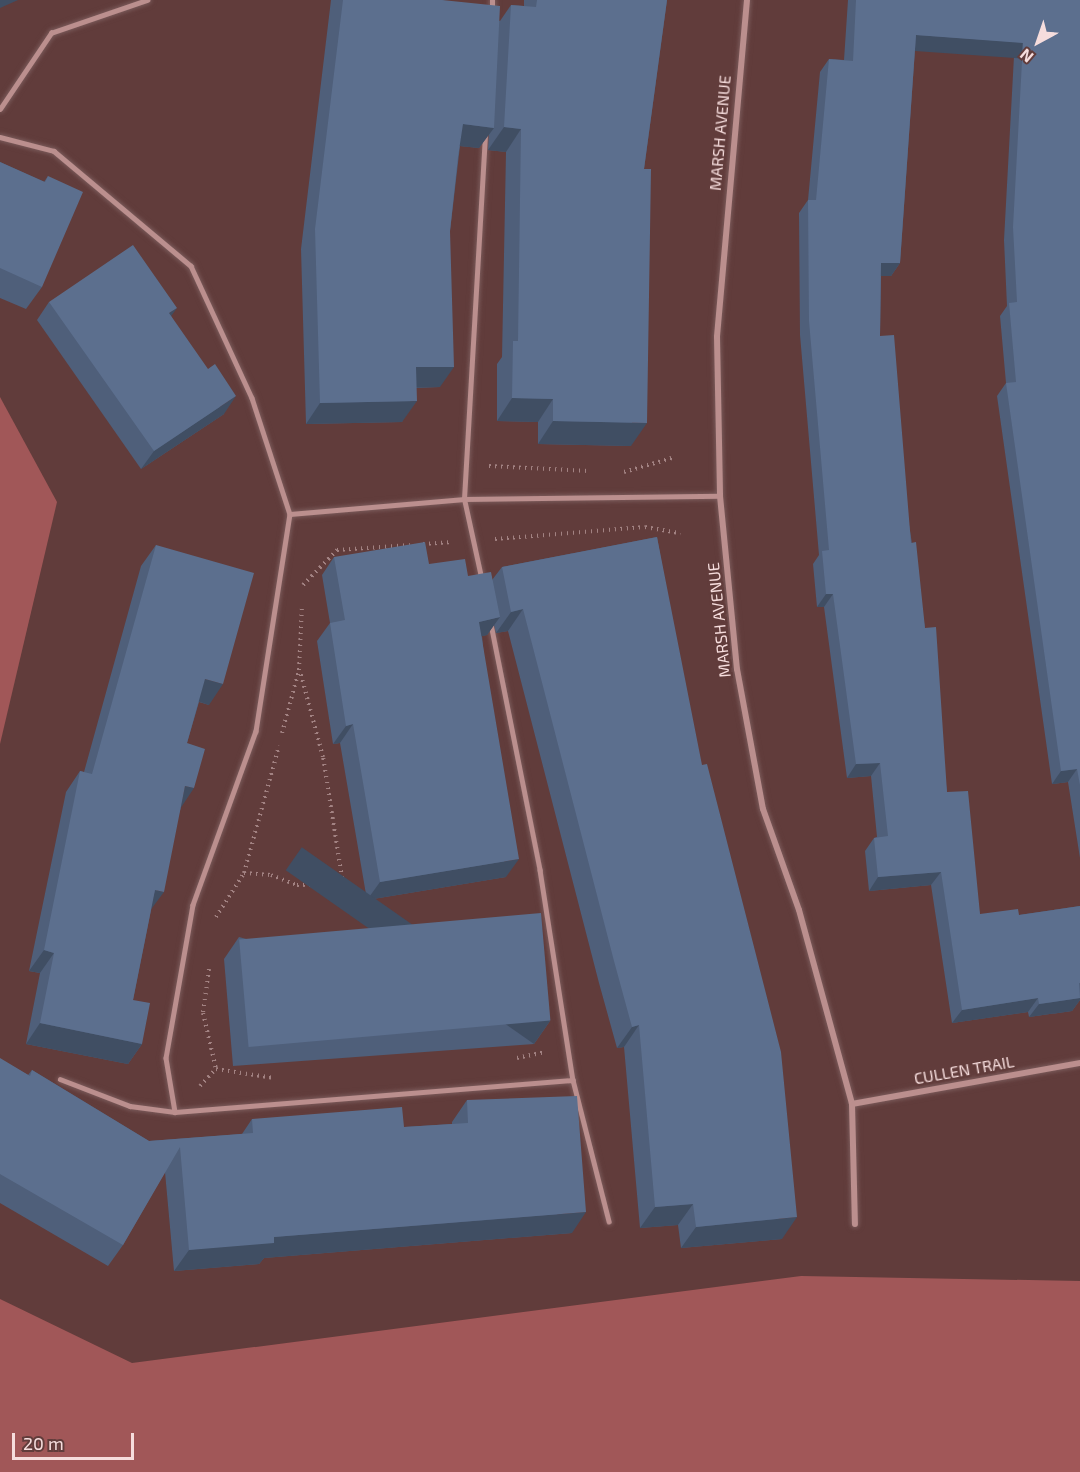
<!DOCTYPE html>
<html>
<head>
<meta charset="utf-8">
<style>
	body { margin:0 }
	#map { position:relative; width:1080px; height:1472px; overflow:hidden; background:#613c3b; font-family:"Exo 2",sans-serif }
	div>[style] { position:absolute }
	.green>* { inset:0; background:#a15758 }
	.path>* { height:4px; margin-top:-2px; transform-origin:0; background:repeating-linear-gradient(90deg,#a28282 0 1.5px,transparent 0 6px) }
	.roads { filter:drop-shadow(0 0 2px #7a5a5a) drop-shadow(0 0 2px #7a5a5a) }
	.lane>* { height:4.5px; margin:-2.25px; padding:0 2.25px; transform-origin:2.25px; border-radius:2.25px; background:#bb8f8e }
	.street>* { height:6px; margin:-3px; padding:0 3px; transform-origin:3px; border-radius:3px; background:#bb8f8e }
	.wall>* { inset:0; background:#4f5f7a }
	.shaded-wall>* { inset:0; background:#404e63; transform-origin:0 0 }
	.building>* { inset:0; background:#5c6f8e; transform-origin:0 0 }
	span { translate:-50% -50%; white-space:nowrap; text-align:center; line-height:1.15; -webkit-text-stroke:4.5px #613c3b; paint-order:stroke }
	.street-label { font-size:16px; color:#f6dddd }
	.north { position:absolute; left:1008px; top:12px; width:60px; height:60px; -webkit-text-stroke:4px #613c3b; paint-order:stroke; rotate:220deg; font-size:16px; font-weight:700; line-height:24px; text-align:center; color:#f6dddd }
	.north::after { content:''; display:block; margin:auto; width:21px; height:27px; background:#f6dddd; clip-path:polygon(50% 0,100% 100%,50% 72%,0 100%) }
	.scale { position:absolute; left:12px; top:1433px; width:122px; height:27px; box-sizing:border-box; border:3px solid #f6dddd; border-top:0; padding-left:8px; font-size:18px; line-height:21px; white-space:nowrap; color:#f6dddd; -webkit-text-stroke:4px #613c3b; paint-order:stroke }
</style>
</head>
<body>
<div id="map">
	<div class="green">
		<div style="clip-path:polygon(0 397px,57px 502px,0 744px)"></div>
		<div style="clip-path:polygon(801px 1276px,1080px 1281px,1080px 1472px,0 1472px,0 1299px,132px 1363px)"></div>
	</div>
	<div class="path">
		<div style="left:489px;top:466px;width:100px;rotate:2.9deg"></div>
		<div style="left:624px;top:472px;width:50px;rotate:-16.3deg"></div>
		<div style="left:495px;top:539px;width:150px;rotate:-4.6deg"></div>
		<div style="left:645px;top:527px;width:36px;rotate:10deg"></div>
		<div style="left:423px;top:544px;width:26px;rotate:-4deg"></div>
		<div style="left:303px;top:585px;width:49px;rotate:-45.8deg"></div>
		<div style="left:337px;top:550px;width:73px;rotate:-3.9deg"></div>
		<div style="left:282px;top:733px;width:65px;rotate:-74.9deg"></div>
		<div style="left:299px;top:670px;width:63px;rotate:-87.3deg"></div>
		<div style="left:244px;top:873px;width:27px;rotate:4deg"></div>
		<div style="left:271px;top:875px;width:28px;rotate:21deg"></div>
		<div style="left:297px;top:885px;width:46px;rotate:-1.2deg"></div>
		<div style="left:343px;top:884px;width:129px;rotate:-98.9deg"></div>
		<div style="left:323px;top:757px;width:89px;rotate:-105deg"></div>
		<div style="left:216px;top:917px;width:52px;rotate:-57.5deg"></div>
		<div style="left:244px;top:873px;width:132px;rotate:-74.6deg"></div>
		<div style="left:209px;top:969px;width:44px;rotate:97.8deg"></div>
		<div style="left:203px;top:1013px;width:57px;rotate:76.9deg"></div>
		<div style="left:216px;top:1069px;width:59px;rotate:8.8deg"></div>
		<div style="left:517px;top:1058px;width:29px;rotate:-12deg"></div>
		<div style="left:200px;top:1086px;width:23px;rotate:-47deg"></div>
	</div>
	<div class="roads">
		<div class="lane">
			<div style="left:492px;top:10px;width:10px;rotate:-90deg"></div>
			<div style="left:0;top:109px;width:92px;rotate:-56.1deg"></div>
			<div style="left:51px;top:33px;width:102px;rotate:-19deg"></div>
			<div style="left:0;top:137px;width:56px;rotate:14.5deg"></div>
			<div style="left:54px;top:151px;width:179px;rotate:40deg"></div>
			<div style="left:191px;top:266px;width:145px;rotate:65.2deg"></div>
			<div style="left:252px;top:398px;width:122px;rotate:71.9deg"></div>
			<div style="left:290px;top:514px;width:175px;rotate:-4.9deg"></div>
			<div style="left:464px;top:499px;width:256px;rotate:-0.7deg"></div>
			<div style="left:290px;top:514px;width:220px;rotate:98.9deg"></div>
			<div style="left:256px;top:731px;width:185px;rotate:109.9deg"></div>
			<div style="left:193px;top:905px;width:155px;rotate:100deg"></div>
			<div style="left:166px;top:1058px;width:55px;rotate:80.5deg"></div>
			<div style="left:175px;top:1112px;width:399px;rotate:-4.6deg"></div>
			<div style="left:481px;top:577px;width:80px;rotate:-102.3deg"></div>
			<div style="left:464px;top:499px;width:364px;rotate:-86.7deg"></div>
			<div style="left:491px;top:624px;width:251px;rotate:78.7deg"></div>
			<div style="left:540px;top:870px;width:213px;rotate:81.1deg"></div>
			<div style="left:573px;top:1080px;width:146px;rotate:75.7deg"></div>
			<div style="left:60px;top:1079px;width:75px;rotate:21.1deg"></div>
			<div style="left:130px;top:1106px;width:45px;rotate:7.6deg"></div>
		</div>
		<div class="street">
			<div style="left:747px;top:0;width:338px;rotate:95.1deg"></div>
			<div style="left:717px;top:337px;width:159px;rotate:88.9deg"></div>
			<div style="left:720px;top:496px;width:174px;rotate:84.4deg"></div>
			<div style="left:737px;top:669px;width:142px;rotate:79.5deg"></div>
			<div style="left:763px;top:809px;width:107px;rotate:70.4deg"></div>
			<div style="left:799px;top:910px;width:201px;rotate:74.7deg"></div>
			<div style="left:852px;top:1104px;width:120px;rotate:88.6deg"></div>
			<div style="left:852px;top:1104px;width:232px;rotate:-10.2deg"></div>
		</div>
	</div>
	<div class="wall">
		<div style="clip-path:polygon(331px 0,442px 0,500px 21px,511px 5px,524px 6px,524px 0,667px 0,644px 169px,631px 446px,538px 444px,538px 422px,497px 421px,497px 364px,502px 357px,506px 152px,488px 150px,489px 134px,479px 148px,460px 146px,450px 231px,440px 387px,416px 388px,402px 422px,306px 424px,301px 249px)"></div>
		<div style="clip-path:polygon(848px 0,1080px 0,1080px 858px,1068px 782px,1052px 784px,997px 396px,1006px 383px,1000px 316px,1007px 306px,1004px 240px,1014px 56px,915px 49px,900px 263px,891px 276px,881px 276px,880px 336px,925px 628px,947px 792px,980px 914px,1019px 915px,1080px 906px,1080px 1000px,1072px 1011px,1029px 1017px,1028px 1012px,952px 1023px,931px 885px,869px 891px,865px 851px,874px 838px,877px 837px,871px 776px,847px 778px,824px 607px,817px 607px,813px 564px,819px 555px,800px 335px,799px 213px,808px 200px,820px 72px,829px 59px,844px 60px)"></div>
		<div style="clip-path:polygon(0 162px,44px 182px,48px 176px,42px 287px,26px 309px,0 298px)"></div>
		<div style="clip-path:polygon(49px 302px,171px 316px,224px 414px,141px 469px,37px 320px)"></div>
		<div style="clip-path:polygon(657px 537px,782px 1239px,681px 1248px,678px 1225px,640px 1228px,624px 1047px,617px 1048px,599px 983px,508px 631px,496px 633px,494px 625px,487px 635px,482px 636px,506px 877px,367px 900px,340px 743px,333px 744px,317px 641px,330px 623px,322px 575px,334px 557px,429px 564px,468px 576px,492px 580px,502px 567px)"></div>
		<div style="clip-path:polygon(156px 545px,209px 705px,199px 702px,187px 743px,181px 807px,151px 910px,133px 1000px,142px 1044px,128px 1064px,26px 1044px,40px 973px,29px 971px,66px 792px,80px 771px,84px 772px,141px 566px)"></div>
		<div style="clip-path:polygon(239px 937px,550px 1021px,534px 1044px,233px 1066px,224px 959px)"></div>
		<div style="clip-path:polygon(0 1059px,28px 1075px,32px 1070px,149px 1141px,242px 1134px,252px 1119px,404px 1127px,452px 1124px,452px 1122px,467px 1100px,572px 1233px,264px 1258px,259px 1264px,174px 1271px,165px 1172px,123px 1245px,108px 1266px,0 1203px)"></div>
	</div>
	<div class="shaded-wall">
		<div style="clip-path:polygon(0 0,18px 0,0 8px)"></div>
		<div style="left:916px;top:35px;width:107px;height:16px;rotate:4deg"></div>
		<div style="clip-path:polygon(463px 124px,494px 128px,479px 148px,449px 145px)"></div>
		<div style="clip-path:polygon(504px 127px,521px 129px,506px 152px,488px 150px)"></div>
		<div style="clip-path:polygon(881px 263px,900px 263px,891px 276px,872px 276px)"></div>
		<div style="clip-path:polygon(177px 308px,164px 326px,169px 313px)"></div>
		<div style="clip-path:polygon(416px 367px,454px 367px,440px 387px,402px 388px)"></div>
		<div style="clip-path:polygon(236px 396px,224px 414px,141px 469px,154px 451px)"></div>
		<div style="clip-path:polygon(512px 398px,553px 399px,538px 422px,497px 421px)"></div>
		<div style="clip-path:polygon(417px 401px,402px 422px,306px 424px,320px 403px)"></div>
		<div style="clip-path:polygon(553px 421px,647px 423px,631px 446px,538px 444px)"></div>
		<div style="clip-path:polygon(826px 594px,833px 594px,824px 607px,817px 607px)"></div>
		<div style="clip-path:polygon(523px 609px,508px 631px,496px 633px,511px 612px)"></div>
		<div style="clip-path:polygon(500px 617px,487px 635px,466px 640px,479px 622px)"></div>
		<div style="clip-path:polygon(205px 679px,223px 684px,209px 705px,191px 699px)"></div>
		<div style="clip-path:polygon(353px 724px,340px 743px,333px 744px,346px 726px)"></div>
		<div style="clip-path:polygon(880px 763px,871px 776px,847px 778px,856px 764px)"></div>
		<div style="clip-path:polygon(1077px 769px,1068px 782px,1052px 784px,1061px 771px)"></div>
		<div style="clip-path:polygon(185px 786px,194px 788px,180px 809px)"></div>
		<div style="clip-path:polygon(519px 859px,506px 877px,367px 900px,380px 882px)"></div>
		<div style="clip-path:polygon(941px 872px,931px 885px,869px 891px,878px 877px)"></div>
		<div style="clip-path:polygon(155px 890px,164px 892px,149px 912px)"></div>
		<div style="clip-path:polygon(44px 950px,54px 953px,40px 973px,29px 971px)"></div>
		<div style="clip-path:polygon(1038px 998px,1028px 1012px,952px 1023px,962px 1010px)"></div>
		<div style="clip-path:polygon(1080px 998px,1080px 1000px,1072px 1011px,1029px 1017px,1039px 1004px)"></div>
		<div style="left:550px;top:1021px;width:28px;height:303px;rotate:125deg"></div>
		<div style="clip-path:polygon(40px 1023px,142px 1044px,128px 1064px,26px 1044px)"></div>
		<div style="clip-path:polygon(639px 1025px,624px 1047px,617px 1048px,632px 1027px)"></div>
		<div style="clip-path:polygon(693px 1204px,678px 1225px,640px 1228px,655px 1207px)"></div>
		<div style="clip-path:polygon(586px 1212px,572px 1233px,264px 1258px,259px 1264px,174px 1271px,189px 1250px,274px 1237px)"></div>
		<div style="clip-path:polygon(797px 1217px,782px 1239px,681px 1248px,696px 1227px)"></div>
	</div>
	<div class="building">
		<div style="clip-path:polygon(343px 0,442px 0,500px 6px,494px 128px,463px 124px,458px 157px,450px 231px,454px 367px,416px 367px,417px 401px,320px 403px,315px 229px)"></div>
		<div style="clip-path:polygon(537px 0,667px 0,644px 169px,651px 169px,647px 423px,553px 421px,553px 399px,512px 398px,513px 341px,518px 341px,521px 129px,504px 127px,511px 5px,536px 7px)"></div>
		<div style="clip-path:polygon(856px 0,1080px 0,1080px 785px,1077px 769px,1061px 771px,1006px 383px,1016px 382px,1009px 303px,1017px 302px,1013px 227px,1023px 43px,916px 35px,900px 263px,881px 263px,880px 336px,894px 335px,911px 543px,916px 542px,925px 628px,936px 627px,947px 792px,968px 791px,980px 914px,1018px 909px,1019px 915px,1080px 906px,1080px 983px,1079px 983px,1080px 998px,1039px 1004px,1038px 998px,962px 1010px,941px 872px,878px 877px,874px 838px,888px 836px,880px 763px,856px 764px,833px 594px,826px 594px,822px 551px,829px 550px,809px 321px,808px 200px,816px 200px,829px 59px,853px 61px)"></div>
		<div style="clip-path:polygon(0 162px,45px 182px,48px 176px,83px 192px,42px 287px,0 268px)"></div>
		<div style="clip-path:polygon(133px 245px,177px 308px,169px 313px,208px 369px,215px 364px,236px 396px,154px 451px,49px 302px)"></div>
		<div style="clip-path:polygon(657px 537px,702px 765px,707px 764px,781px 1052px,797px 1217px,696px 1227px,693px 1204px,655px 1207px,639px 1025px,632px 1027px,614px 961px,523px 609px,511px 612px,502px 567px)"></div>
		<div style="clip-path:polygon(425px 542px,429px 564px,465px 559px,468px 576px,491px 572px,500px 617px,479px 622px,519px 859px,380px 882px,353px 724px,346px 726px,330px 623px,345px 620px,334px 557px)"></div>
		<div style="clip-path:polygon(156px 545px,254px 573px,223px 684px,205px 679px,187px 743px,205px 749px,194px 788px,185px 786px,164px 892px,155px 890px,133px 1000px,150px 1003px,142px 1044px,40px 1023px,54px 953px,44px 950px,80px 771px,92px 774px)"></div>
		<div style="left:541px;top:913px;width:108px;height:303px;rotate:85deg"></div>
		<div style="clip-path:polygon(0 1058px,30px 1076px,32px 1070px,149px 1141px,253px 1133px,252px 1119px,402px 1107px,404px 1127px,468px 1123px,467px 1100px,577px 1096px,586px 1212px,274px 1237px,274px 1243px,189px 1250px,180px 1147px,123px 1245px,0 1174px)"></div>
	</div>
	<div class="street-label">
		<span style="left:720px;top:133px;rotate:-85deg">MARSH AVENUE</span>
		<span style="left:719px;top:620px;rotate:-96deg">MARSH AVENUE</span>
		<span style="left:964px;top:1070px;rotate:-10deg">CULLEN TRAIL</span>
	</div>
	<div class="north">N</div>
	<div class="scale">20 m</div>
</div>
</body>
</html>
